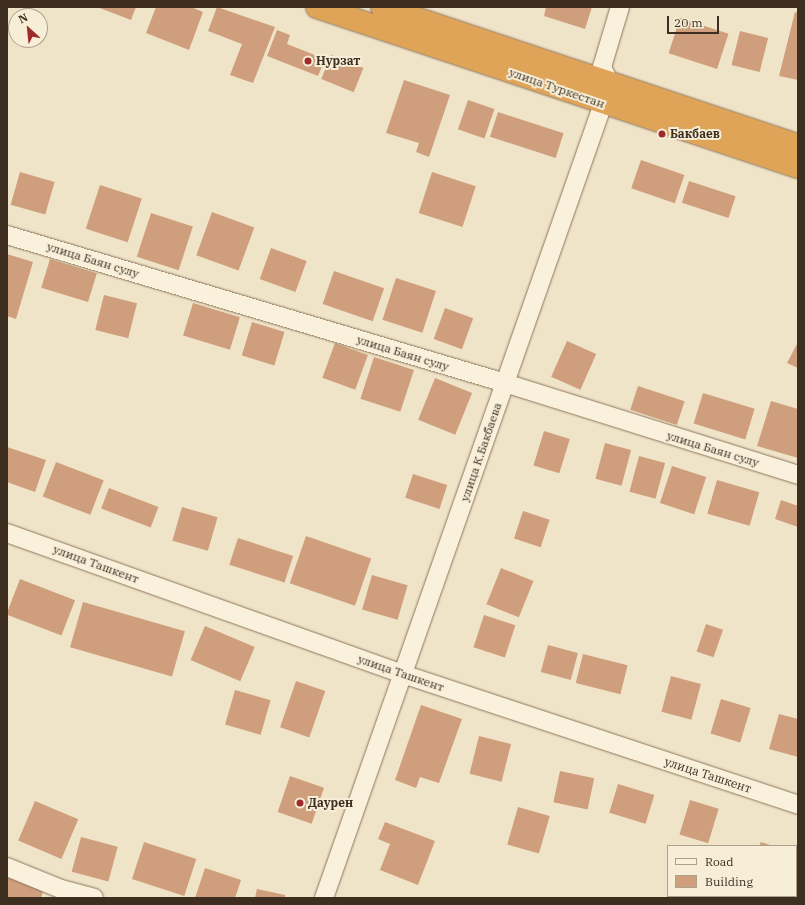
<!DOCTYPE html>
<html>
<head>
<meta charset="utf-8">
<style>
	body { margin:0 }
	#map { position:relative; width:805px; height:905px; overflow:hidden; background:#f0e4c8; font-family:"IBM Plex Serif",serif }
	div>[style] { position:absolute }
	.building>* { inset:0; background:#cf9f7d; transform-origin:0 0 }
	.roads { filter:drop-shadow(0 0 1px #8d765c) drop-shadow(0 0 1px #8d765c) }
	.minor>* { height:18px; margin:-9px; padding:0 9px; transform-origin:9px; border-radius:9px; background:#faf1dc }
	.highway>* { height:22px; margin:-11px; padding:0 11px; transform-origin:11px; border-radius:11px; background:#e0a458 }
	.dots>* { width:11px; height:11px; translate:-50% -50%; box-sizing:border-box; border:2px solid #f7eed8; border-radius:50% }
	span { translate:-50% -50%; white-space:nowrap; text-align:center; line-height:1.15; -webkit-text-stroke:4px #f7eed8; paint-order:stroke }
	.poi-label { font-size:12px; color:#3d2e20; font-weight:700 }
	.left { translate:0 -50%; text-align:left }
	.street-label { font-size:12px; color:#3d2e20 }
	.frame { position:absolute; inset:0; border:8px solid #3d2e20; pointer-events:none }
	.legend { position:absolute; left:667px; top:845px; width:130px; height:52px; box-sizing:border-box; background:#f7eed8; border:1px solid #ada18e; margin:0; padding:5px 7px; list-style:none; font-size:12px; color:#3d2e20 }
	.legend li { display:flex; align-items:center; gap:8px; height:20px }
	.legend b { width:20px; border:1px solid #ada18e }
	.north { position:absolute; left:8px; top:8px; width:40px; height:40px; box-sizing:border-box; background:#f7eed8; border:1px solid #ada18e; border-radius:50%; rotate:333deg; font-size:11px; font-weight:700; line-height:16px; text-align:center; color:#3d2e20 }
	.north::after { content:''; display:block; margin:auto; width:14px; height:18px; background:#9e2a2b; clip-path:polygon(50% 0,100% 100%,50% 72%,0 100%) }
	.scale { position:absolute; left:667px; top:16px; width:52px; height:18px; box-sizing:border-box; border:2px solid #3d2e20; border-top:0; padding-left:5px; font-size:12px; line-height:14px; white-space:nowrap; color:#3d2e20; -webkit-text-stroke:3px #f7eed8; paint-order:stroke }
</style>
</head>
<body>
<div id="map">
	<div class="building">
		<div style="clip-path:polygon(97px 7px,136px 7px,131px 20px)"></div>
		<div style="clip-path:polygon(156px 7px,191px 7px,203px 12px,189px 50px,146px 33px)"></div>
		<div style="clip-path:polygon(217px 7px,275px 27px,253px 83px,230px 75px,242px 44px,208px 31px)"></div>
		<div style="clip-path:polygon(546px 7px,592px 7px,585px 29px,544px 16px)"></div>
		<div style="clip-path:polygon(795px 12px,798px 13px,798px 80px,779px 76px)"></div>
		<div style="left:680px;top:18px;width:51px;height:37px;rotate:18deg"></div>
		<div style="clip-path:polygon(277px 30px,290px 35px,287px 44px,325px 59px,318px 76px,267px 56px)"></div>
		<div style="left:740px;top:31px;width:29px;height:35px;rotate:14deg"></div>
		<div style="left:331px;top:55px;width:35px;height:26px;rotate:22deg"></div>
		<div style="clip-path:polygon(404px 80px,450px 95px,429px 157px,416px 152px,419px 143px,386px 133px)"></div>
		<div style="left:468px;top:100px;width:28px;height:31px;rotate:19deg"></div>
		<div style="left:498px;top:112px;width:69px;height:26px;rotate:18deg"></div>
		<div style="left:641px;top:160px;width:46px;height:30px;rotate:19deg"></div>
		<div style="left:20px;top:172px;width:36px;height:34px;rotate:16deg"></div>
		<div style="left:432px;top:172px;width:46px;height:43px;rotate:18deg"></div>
		<div style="left:689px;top:181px;width:49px;height:23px;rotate:18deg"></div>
		<div style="left:100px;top:185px;width:44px;height:46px;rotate:18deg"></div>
		<div style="left:212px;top:212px;width:45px;height:46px;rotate:20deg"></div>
		<div style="left:151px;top:213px;width:44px;height:46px;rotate:18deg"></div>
		<div style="left:271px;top:248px;width:38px;height:33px;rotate:20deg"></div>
		<div style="clip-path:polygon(7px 254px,33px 262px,16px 319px,7px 316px)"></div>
		<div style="left:50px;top:259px;width:49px;height:30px;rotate:17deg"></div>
		<div style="left:334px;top:271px;width:53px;height:35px;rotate:19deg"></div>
		<div style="left:396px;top:278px;width:42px;height:44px;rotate:18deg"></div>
		<div style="left:104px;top:295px;width:34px;height:36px;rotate:14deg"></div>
		<div style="left:193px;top:303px;width:49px;height:34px;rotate:17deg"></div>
		<div style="left:445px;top:308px;width:30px;height:33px;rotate:20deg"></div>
		<div style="left:252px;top:322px;width:34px;height:35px;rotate:17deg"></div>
		<div style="left:567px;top:341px;width:32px;height:39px;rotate:24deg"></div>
		<div style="clip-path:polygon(798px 342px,798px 368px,787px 363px)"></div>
		<div style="left:335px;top:343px;width:35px;height:37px;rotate:20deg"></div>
		<div style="left:374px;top:357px;width:42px;height:44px;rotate:18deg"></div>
		<div style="left:435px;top:378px;width:40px;height:45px;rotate:22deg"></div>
		<div style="left:638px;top:386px;width:49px;height:25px;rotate:18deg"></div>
		<div style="left:703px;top:393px;width:54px;height:32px;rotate:17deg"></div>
		<div style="clip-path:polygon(771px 401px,798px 409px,798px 458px,757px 446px)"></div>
		<div style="left:544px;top:431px;width:27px;height:36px;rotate:17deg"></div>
		<div style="left:605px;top:443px;width:27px;height:37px;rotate:15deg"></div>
		<div style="clip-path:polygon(7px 447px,46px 460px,35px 492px,7px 482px)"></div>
		<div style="left:639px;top:456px;width:27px;height:37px;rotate:15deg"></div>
		<div style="left:56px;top:462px;width:51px;height:37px;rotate:21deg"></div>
		<div style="left:672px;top:466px;width:36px;height:39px;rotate:18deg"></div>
		<div style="left:413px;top:474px;width:36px;height:25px;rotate:18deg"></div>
		<div style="left:717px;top:480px;width:44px;height:35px;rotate:16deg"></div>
		<div style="left:109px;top:488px;width:53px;height:22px;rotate:21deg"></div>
		<div style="clip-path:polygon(781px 500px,798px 506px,798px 527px,775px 519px)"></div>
		<div style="left:182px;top:507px;width:37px;height:35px;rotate:16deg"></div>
		<div style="left:523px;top:511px;width:28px;height:29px;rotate:18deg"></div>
		<div style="left:306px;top:536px;width:69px;height:50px;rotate:19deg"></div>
		<div style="left:238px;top:538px;width:58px;height:28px;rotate:18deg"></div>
		<div style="left:501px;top:568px;width:35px;height:39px;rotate:22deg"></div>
		<div style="left:372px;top:575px;width:37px;height:36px;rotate:16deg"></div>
		<div style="left:20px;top:579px;width:59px;height:38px;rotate:21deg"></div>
		<div style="left:83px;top:602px;width:106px;height:47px;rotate:16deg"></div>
		<div style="left:484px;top:615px;width:33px;height:34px;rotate:18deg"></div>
		<div style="left:706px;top:624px;width:18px;height:29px;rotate:19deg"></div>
		<div style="left:205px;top:626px;width:54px;height:37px;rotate:23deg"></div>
		<div style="left:548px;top:645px;width:31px;height:28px;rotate:15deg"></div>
		<div style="left:583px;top:654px;width:46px;height:30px;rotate:14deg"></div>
		<div style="left:671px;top:676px;width:31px;height:37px;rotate:15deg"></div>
		<div style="left:296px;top:681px;width:31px;height:49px;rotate:19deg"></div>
		<div style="left:235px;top:690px;width:37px;height:36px;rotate:16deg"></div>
		<div style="left:721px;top:699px;width:31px;height:36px;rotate:17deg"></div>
		<div style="clip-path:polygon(421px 705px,462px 719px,439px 783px,420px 777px,416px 788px,395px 780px)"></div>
		<div style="clip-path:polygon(779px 714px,798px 719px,798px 757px,769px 749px)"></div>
		<div style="left:479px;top:736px;width:33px;height:39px;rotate:14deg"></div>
		<div style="left:560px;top:771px;width:35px;height:32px;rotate:12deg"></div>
		<div style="left:290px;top:776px;width:36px;height:38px;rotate:19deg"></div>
		<div style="left:618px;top:784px;width:38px;height:30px;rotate:17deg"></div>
		<div style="left:690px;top:800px;width:30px;height:36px;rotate:17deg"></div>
		<div style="left:35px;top:801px;width:47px;height:43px;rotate:23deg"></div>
		<div style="left:518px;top:807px;width:33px;height:39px;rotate:16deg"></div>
		<div style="clip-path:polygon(385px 822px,435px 841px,418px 885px,380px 870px,390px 844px,378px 839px)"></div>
		<div style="left:81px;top:837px;width:38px;height:36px;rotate:15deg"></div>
		<div style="left:144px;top:842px;width:55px;height:39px;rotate:18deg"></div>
		<div style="clip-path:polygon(761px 842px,773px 846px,759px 846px)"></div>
		<div style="clip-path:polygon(798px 865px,798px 898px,788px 898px,796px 896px)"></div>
		<div style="clip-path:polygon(205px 868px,241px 880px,235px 898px,195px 898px)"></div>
		<div style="clip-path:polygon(7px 877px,44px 888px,41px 898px,7px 898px)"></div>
		<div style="clip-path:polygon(257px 889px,285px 895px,285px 898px,255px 898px)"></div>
	</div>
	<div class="roads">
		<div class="minor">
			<div style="left:7px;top:235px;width:520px;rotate:16.55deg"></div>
			<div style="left:505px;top:383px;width:307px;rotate:17.4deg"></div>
			<div style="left:7px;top:533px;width:420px;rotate:19.6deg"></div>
			<div style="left:403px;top:674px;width:416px;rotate:18.3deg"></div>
			<div style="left:7px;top:867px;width:58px;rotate:22.2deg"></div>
			<div style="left:61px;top:889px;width:34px;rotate:15deg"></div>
			<div style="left:324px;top:898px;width:863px;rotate:-70.64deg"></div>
			<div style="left:610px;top:84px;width:19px;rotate:-115deg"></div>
			<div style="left:602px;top:67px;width:63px;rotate:-73.3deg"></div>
		</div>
		<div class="highway">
			<div style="left:317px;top:7px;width:507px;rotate:18.4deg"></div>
			<div style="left:382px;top:7px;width:438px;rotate:18.4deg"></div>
		</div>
	</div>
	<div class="dots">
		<div style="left:308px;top:61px;background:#9e2a2b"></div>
		<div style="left:662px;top:134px;background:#9e2a2b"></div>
		<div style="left:300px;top:803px;background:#9e2a2b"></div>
	</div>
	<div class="poi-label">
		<span class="left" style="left:316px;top:61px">Нурзат</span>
		<span class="left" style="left:670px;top:134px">Бакбаев</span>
		<span class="left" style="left:308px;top:803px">Даурен</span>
	</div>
	<div class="street-label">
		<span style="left:557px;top:88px;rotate:19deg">улица Туркестан</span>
		<span style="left:93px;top:260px;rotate:17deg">улица Баян сулу</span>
		<span style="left:403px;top:353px;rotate:17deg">улица Баян сулу</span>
		<span style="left:713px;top:449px;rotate:17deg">улица Баян сулу</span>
		<span style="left:481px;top:452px;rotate:-71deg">улица К.Бакбаева</span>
		<span style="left:96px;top:564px;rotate:20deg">улица Ташкент</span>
		<span style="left:401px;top:673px;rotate:19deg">улица Ташкент</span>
		<span style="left:708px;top:775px;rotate:18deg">улица Ташкент</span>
	</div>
	<div class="frame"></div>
	<ul class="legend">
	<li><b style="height:5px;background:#faf1dc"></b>Road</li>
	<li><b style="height:11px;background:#cf9f7d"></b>Building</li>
	</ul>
	<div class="north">N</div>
	<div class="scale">20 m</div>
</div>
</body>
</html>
